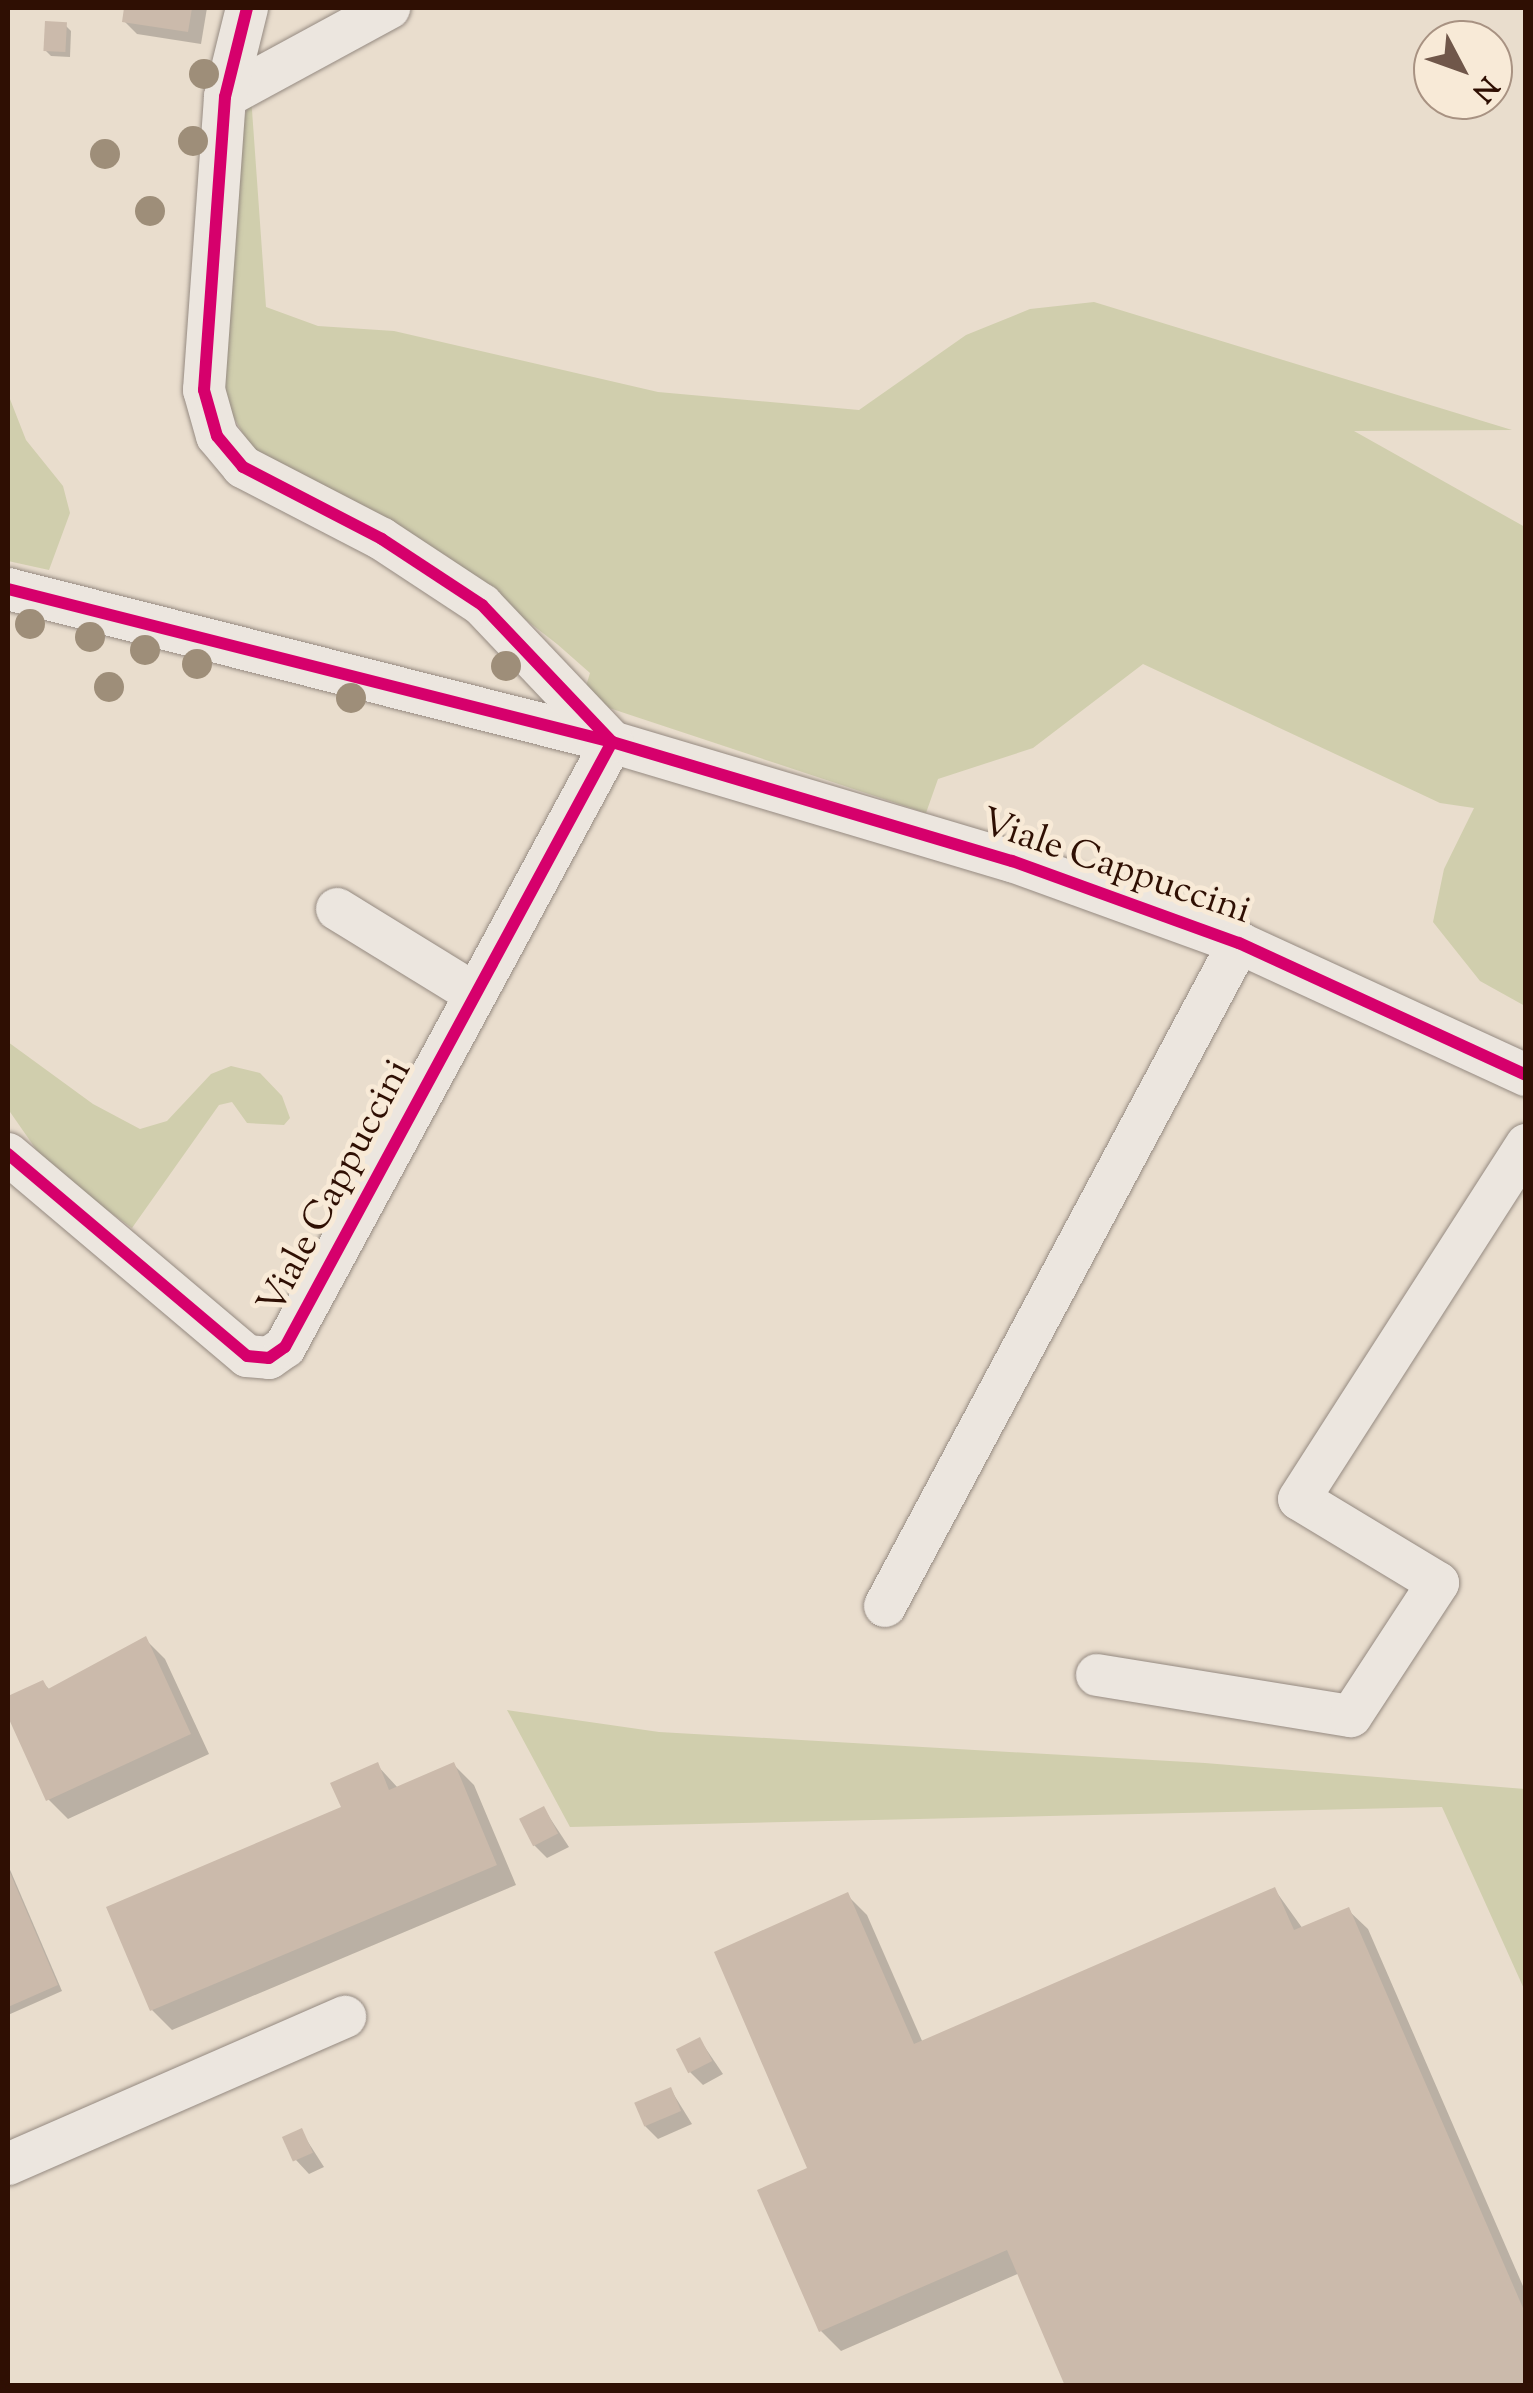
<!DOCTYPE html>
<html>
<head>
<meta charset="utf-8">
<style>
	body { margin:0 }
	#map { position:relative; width:1533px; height:2393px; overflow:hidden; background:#e9ddcd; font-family:"Sorts Mill Goudy",serif }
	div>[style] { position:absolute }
	.green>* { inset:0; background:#d0cead }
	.shadow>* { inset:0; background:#0003 }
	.building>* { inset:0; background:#cbbaab; transform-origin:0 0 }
	.roads { filter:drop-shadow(0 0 2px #958a81) drop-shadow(0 0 2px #958a81) }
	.minor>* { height:42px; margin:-21px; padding:0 21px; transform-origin:21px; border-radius:21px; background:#ece6df }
	.cycleway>* { height:12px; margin:-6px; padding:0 6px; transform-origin:6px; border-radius:6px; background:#d6006c }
	.trees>* { width:30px; height:30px; margin:-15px; border-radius:50%; background:#9e8e79 }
	span { translate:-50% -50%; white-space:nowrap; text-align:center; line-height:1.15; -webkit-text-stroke:10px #f8ead7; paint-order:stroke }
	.street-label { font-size:38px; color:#2f0f03 }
	.frame { position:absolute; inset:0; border:10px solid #2f0f03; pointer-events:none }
	.north { position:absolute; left:1413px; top:20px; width:100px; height:100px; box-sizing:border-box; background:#f8ead7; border:2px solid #a89282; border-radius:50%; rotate:131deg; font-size:28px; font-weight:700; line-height:40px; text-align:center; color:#2f0f03 }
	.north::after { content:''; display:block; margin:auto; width:35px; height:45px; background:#70574a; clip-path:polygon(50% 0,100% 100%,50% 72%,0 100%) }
</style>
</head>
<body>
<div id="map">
	<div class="green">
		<div style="clip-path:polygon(251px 96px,266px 307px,318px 326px,394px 331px,658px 392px,859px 410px,966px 335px,1030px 309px,1094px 302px,1512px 430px,1354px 431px,1525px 527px,1525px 1006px,1480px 981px,1433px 922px,1444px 869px,1474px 808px,1440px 803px,1143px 664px,1033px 748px,938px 779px,926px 813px,582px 699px,590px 673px,557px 644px,476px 581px,255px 454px,226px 404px,221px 332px,230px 164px)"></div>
		<div style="clip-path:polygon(8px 394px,26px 440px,63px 486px,70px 513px,49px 570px,8px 561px)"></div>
		<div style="clip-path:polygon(8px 1042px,93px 1104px,140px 1129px,167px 1121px,211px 1074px,231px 1066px,260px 1073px,282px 1096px,290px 1118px,284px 1125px,247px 1123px,232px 1102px,219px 1105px,132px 1228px,49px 1168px,8px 1109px)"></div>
		<div style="clip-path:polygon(507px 1710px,659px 1732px,1205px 1763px,1525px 1789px,1525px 1991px,1442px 1807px,570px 1827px)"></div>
	</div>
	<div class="shadow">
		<div style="clip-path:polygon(126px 8px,207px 8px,201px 44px,137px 34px,124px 21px)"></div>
		<div style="clip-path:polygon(65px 25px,71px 31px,70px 57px,51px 56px,45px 50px)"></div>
		<div style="clip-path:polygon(145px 1639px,165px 1659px,209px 1754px,68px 1819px,48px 1799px,8px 1699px,43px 1683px,51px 1691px)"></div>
		<div style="clip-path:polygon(377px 1765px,398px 1788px,454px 1765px,474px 1785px,516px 1885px,172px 2030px,152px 2010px,109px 1908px,344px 1809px)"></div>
		<div style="clip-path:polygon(544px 1809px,569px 1847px,547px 1858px,534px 1845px)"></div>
		<div style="clip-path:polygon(8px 1865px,62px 1991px,8px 2015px)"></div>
		<div style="clip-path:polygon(1275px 1890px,1303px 1929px,1348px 1910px,1368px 1929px,1526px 2293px,1526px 2386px,1020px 2273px,841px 2351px,821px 2331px,810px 2169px,847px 1895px,867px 1915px,923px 2043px)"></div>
		<div style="clip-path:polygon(700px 2040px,723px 2074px,703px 2085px,690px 2072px)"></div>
		<div style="clip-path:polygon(671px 2090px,692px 2124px,658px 2139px,645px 2126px)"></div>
		<div style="clip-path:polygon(301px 2131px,324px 2167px,309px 2174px,296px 2160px)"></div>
	</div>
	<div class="building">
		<div style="clip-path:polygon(124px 8px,192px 8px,188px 32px,122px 22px)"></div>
		<div style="left:45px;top:21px;width:22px;height:30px;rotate:3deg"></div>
		<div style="clip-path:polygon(146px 1636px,191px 1734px,46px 1801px,8px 1717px,8px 1696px,43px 1680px,48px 1689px)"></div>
		<div style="clip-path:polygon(378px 1762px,389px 1790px,454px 1762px,497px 1865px,150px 2011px,106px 1907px,341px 1807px,330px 1783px)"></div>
		<div style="left:544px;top:1806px;width:31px;height:28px;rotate:63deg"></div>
		<div style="clip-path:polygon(8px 1868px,58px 1985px,8px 2007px)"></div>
		<div style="clip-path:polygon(1275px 1887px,1294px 1930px,1349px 1907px,1526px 2315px,1526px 2386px,1065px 2386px,1007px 2250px,819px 2332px,757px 2190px,807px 2168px,714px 1952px,848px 1892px,914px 2044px)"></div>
		<div style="left:700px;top:2037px;width:27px;height:27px;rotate:63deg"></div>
		<div style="left:671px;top:2087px;width:26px;height:40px;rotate:67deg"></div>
		<div style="left:302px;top:2128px;width:27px;height:22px;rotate:66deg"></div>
	</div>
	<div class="roads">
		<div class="minor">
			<div style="left:225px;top:97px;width:187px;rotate:-28.5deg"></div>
			<div style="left:8px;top:589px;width:623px;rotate:14.21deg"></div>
			<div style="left:612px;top:742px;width:417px;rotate:16.6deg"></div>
			<div style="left:1012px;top:861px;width:241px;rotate:19.9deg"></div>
			<div style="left:1239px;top:943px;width:316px;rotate:24.7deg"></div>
			<div style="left:337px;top:909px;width:162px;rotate:31.6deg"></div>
			<div style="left:8px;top:1154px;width:313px;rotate:40.2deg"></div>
			<div style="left:247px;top:1356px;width:22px;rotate:5deg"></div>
			<div style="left:269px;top:1358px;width:19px;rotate:-35deg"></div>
			<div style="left:285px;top:1347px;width:688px;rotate:-61.61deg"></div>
			<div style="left:612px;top:742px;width:189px;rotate:-133.5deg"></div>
			<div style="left:482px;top:605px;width:120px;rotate:-146.6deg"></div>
			<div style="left:382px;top:539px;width:157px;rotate:-152.6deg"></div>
			<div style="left:243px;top:467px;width:40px;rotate:-130deg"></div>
			<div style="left:217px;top:436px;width:48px;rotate:-105.8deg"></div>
			<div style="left:204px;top:390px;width:294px;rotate:-85.9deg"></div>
			<div style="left:225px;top:97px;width:92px;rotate:-76.1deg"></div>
			<div style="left:885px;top:1606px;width:752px;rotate:-61.9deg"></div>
			<div style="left:1097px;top:1675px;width:257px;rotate:9.2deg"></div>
			<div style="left:1351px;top:1716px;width:159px;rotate:-56.8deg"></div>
			<div style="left:1438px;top:1583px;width:162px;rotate:-148.9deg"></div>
			<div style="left:1299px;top:1499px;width:421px;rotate:-57.3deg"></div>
			<div style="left:8px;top:2164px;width:368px;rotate:-23.6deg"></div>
		</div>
	</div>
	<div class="cycleway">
		<div style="left:8px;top:589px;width:623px;rotate:14.21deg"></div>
		<div style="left:612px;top:742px;width:417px;rotate:16.6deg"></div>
		<div style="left:1012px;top:861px;width:241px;rotate:19.9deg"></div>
		<div style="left:1239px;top:943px;width:316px;rotate:24.7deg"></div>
		<div style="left:8px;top:1154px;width:313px;rotate:40.2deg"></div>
		<div style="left:247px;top:1356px;width:22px;rotate:5deg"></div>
		<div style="left:269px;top:1358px;width:19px;rotate:-35deg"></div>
		<div style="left:285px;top:1347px;width:688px;rotate:-61.61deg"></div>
		<div style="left:612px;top:742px;width:189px;rotate:-133.5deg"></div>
		<div style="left:482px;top:605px;width:120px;rotate:-146.6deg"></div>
		<div style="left:382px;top:539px;width:157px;rotate:-152.6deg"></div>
		<div style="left:243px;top:467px;width:40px;rotate:-130deg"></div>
		<div style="left:217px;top:436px;width:48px;rotate:-105.8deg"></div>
		<div style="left:204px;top:390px;width:294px;rotate:-85.9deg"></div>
		<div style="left:225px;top:97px;width:92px;rotate:-76.1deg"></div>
	</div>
	<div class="trees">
		<div style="left:204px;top:74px"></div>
		<div style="left:193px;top:141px"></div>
		<div style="left:105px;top:154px"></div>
		<div style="left:150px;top:211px"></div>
		<div style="left:30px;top:624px"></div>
		<div style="left:90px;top:637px"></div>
		<div style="left:145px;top:650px"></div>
		<div style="left:197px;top:664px"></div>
		<div style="left:506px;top:666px"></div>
		<div style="left:109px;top:687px"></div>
		<div style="left:351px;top:698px"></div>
	</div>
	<div class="street-label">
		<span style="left:1115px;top:869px;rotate:19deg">Viale Cappuccini</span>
		<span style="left:337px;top:1188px;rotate:-62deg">Viale Cappuccini</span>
	</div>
	<div class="frame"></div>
	<div class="north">N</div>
</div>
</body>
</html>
